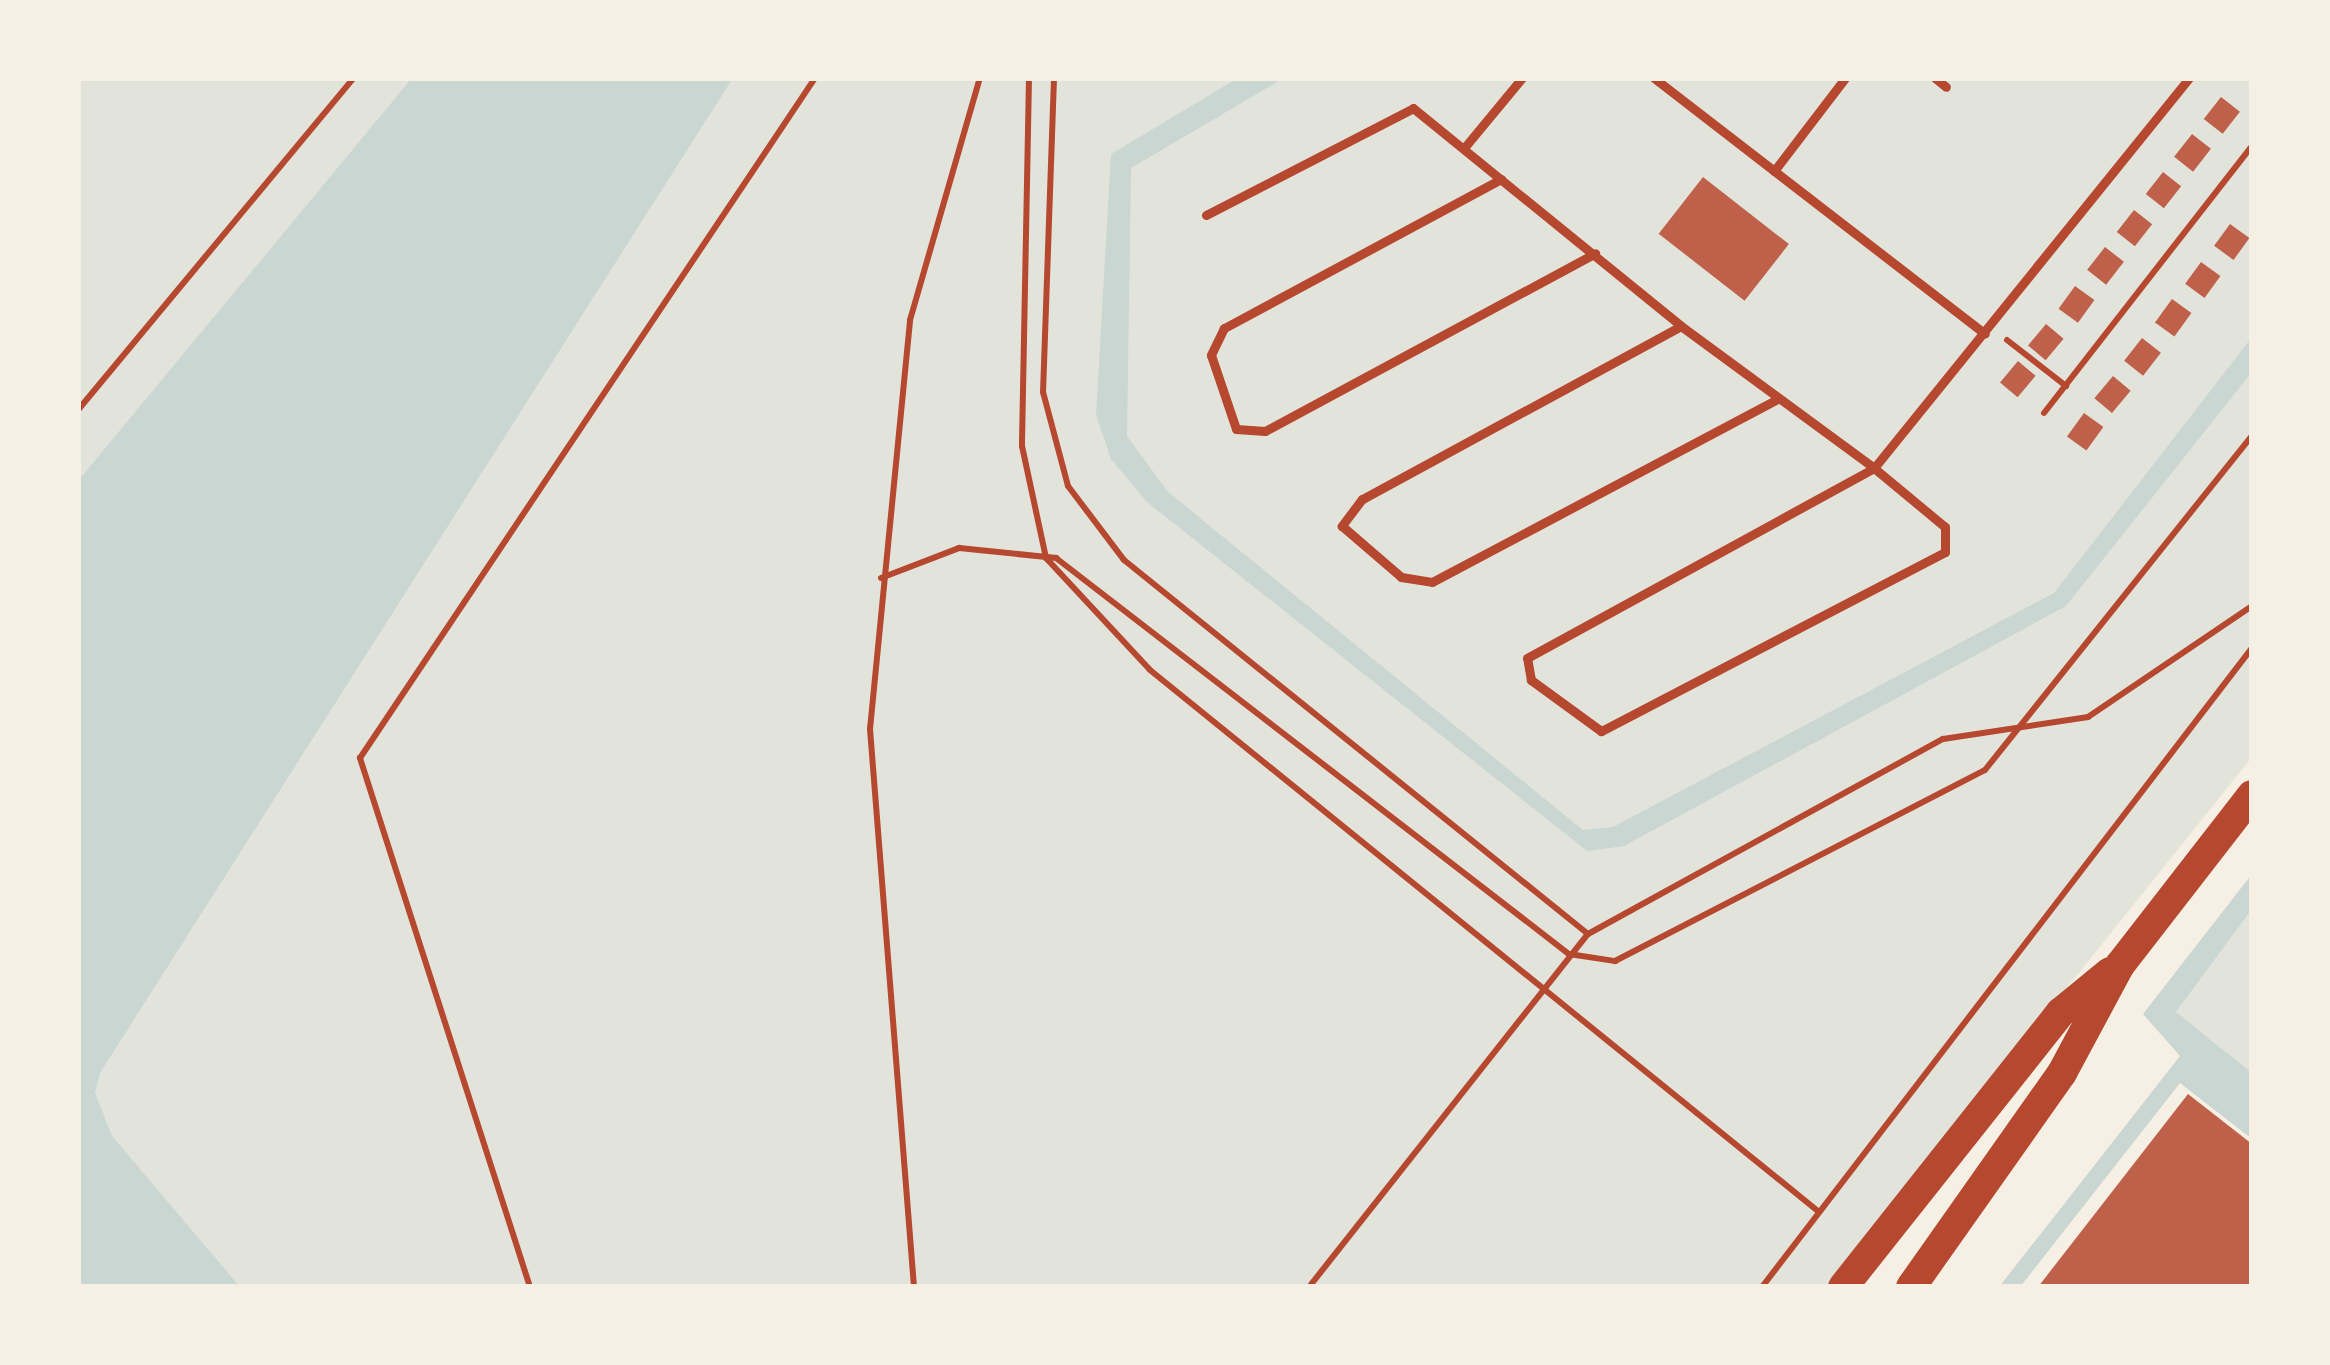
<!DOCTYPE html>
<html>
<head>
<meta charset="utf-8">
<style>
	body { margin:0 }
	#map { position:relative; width:2330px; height:1365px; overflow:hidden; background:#f6efe4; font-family:"Nunito Sans",sans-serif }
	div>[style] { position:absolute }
	.green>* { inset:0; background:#e2e4dc }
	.water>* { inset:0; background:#c9d6d2 }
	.building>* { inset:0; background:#bf614a; transform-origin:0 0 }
	.path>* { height:6px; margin:-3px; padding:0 3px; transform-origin:3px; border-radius:3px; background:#b5482f }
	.service>* { height:9px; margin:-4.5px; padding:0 4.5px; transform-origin:4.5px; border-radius:4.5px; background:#b5482f }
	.primary>* { height:30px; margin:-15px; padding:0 15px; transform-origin:15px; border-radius:15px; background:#b5482f }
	span { translate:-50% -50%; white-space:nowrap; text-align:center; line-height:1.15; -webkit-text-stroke:12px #f6efe4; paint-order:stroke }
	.frame { position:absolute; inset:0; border:81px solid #f6efe4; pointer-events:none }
</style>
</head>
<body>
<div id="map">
	<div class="green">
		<div style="clip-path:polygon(78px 78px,2252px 78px,2252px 757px,1827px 1287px,78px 1287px)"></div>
		<div style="clip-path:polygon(2252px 909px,2252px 1073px,2176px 1012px)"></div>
	</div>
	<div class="water">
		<div style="clip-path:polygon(412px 78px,733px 78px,100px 1073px,95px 1093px,112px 1136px,240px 1287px,78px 1287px,78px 481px)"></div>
		<div style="clip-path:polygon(1238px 78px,1284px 78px,1131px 168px,1127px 436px,1168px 492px,1583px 830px,1613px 827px,2054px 593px,2252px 337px,2252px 372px,2066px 606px,1624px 846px,1587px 851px,1147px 502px,1111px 459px,1096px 415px,1111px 154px)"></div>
		<div style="clip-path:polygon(2252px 874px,2252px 909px,2176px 1012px,2252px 1073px,2252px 1139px,2180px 1083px,2020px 1287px,1999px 1287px,2180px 1056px,2143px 1014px)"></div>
	</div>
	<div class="building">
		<div style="left:2221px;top:97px;width:24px;height:28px;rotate:38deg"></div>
		<div style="left:2192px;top:134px;width:24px;height:29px;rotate:38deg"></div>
		<div style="left:2163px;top:172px;width:23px;height:28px;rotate:38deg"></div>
		<div style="left:1703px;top:177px;width:109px;height:72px;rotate:38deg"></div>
		<div style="left:2134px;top:210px;width:23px;height:28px;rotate:38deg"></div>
		<div style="left:2230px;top:224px;width:24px;height:27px;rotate:36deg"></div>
		<div style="left:2105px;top:247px;width:24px;height:29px;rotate:38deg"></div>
		<div style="left:2201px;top:262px;width:24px;height:27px;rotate:36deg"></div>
		<div style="left:2075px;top:286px;width:24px;height:28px;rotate:36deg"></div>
		<div style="left:2172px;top:299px;width:24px;height:29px;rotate:36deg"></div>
		<div style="left:2046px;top:324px;width:23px;height:28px;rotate:40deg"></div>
		<div style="left:2142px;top:338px;width:24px;height:29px;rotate:38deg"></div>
		<div style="left:2018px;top:361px;width:23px;height:28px;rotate:40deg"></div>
		<div style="left:2113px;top:376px;width:23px;height:29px;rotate:40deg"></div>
		<div style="left:2084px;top:413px;width:24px;height:29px;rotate:36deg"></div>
		<div style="clip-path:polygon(2188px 1094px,2252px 1144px,2252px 1287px,2038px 1287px)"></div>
	</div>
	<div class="path">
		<div style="left:1029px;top:78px;width:368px;rotate:91.1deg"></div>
		<div style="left:1022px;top:446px;width:115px;rotate:77.9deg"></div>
		<div style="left:1046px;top:558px;width:153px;rotate:47.1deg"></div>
		<div style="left:1150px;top:670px;width:861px;rotate:39.01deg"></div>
		<div style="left:1054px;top:78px;width:314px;rotate:92deg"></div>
		<div style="left:1043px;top:392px;width:97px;rotate:75.1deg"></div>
		<div style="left:1068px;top:486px;width:93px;rotate:52.9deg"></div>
		<div style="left:1124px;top:560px;width:596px;rotate:38.87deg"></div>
		<div style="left:2007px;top:340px;width:75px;rotate:37.9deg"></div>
		<div style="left:78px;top:410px;width:432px;rotate:-50.3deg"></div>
		<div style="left:2044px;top:413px;width:338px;rotate:-52.1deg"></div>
		<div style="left:881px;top:578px;width:84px;rotate:-21deg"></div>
		<div style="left:959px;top:548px;width:98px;rotate:5.9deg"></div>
		<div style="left:1056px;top:558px;width:648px;rotate:37.67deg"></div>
		<div style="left:1569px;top:954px;width:47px;rotate:8.7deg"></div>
		<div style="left:1615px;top:961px;width:416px;rotate:-27.3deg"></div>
		<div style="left:1985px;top:770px;width:428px;rotate:-51.4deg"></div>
		<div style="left:530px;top:1287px;width:556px;rotate:-107.82deg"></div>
		<div style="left:360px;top:758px;width:818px;rotate:-56.21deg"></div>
		<div style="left:914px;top:1287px;width:560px;rotate:-94.51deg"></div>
		<div style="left:870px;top:729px;width:411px;rotate:-84.4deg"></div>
		<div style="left:910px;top:320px;width:252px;rotate:-73.9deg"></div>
		<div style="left:1309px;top:1287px;width:450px;rotate:-51.7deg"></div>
		<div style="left:1588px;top:934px;width:405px;rotate:-28.8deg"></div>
		<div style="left:1943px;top:739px;width:147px;rotate:-8.6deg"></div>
		<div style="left:2088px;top:717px;width:198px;rotate:-34.1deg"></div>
		<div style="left:1762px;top:1287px;width:805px;rotate:-52.52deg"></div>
	</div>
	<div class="service">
		<div style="left:1654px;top:78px;width:418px;rotate:37.7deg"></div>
		<div style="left:1935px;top:78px;width:14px;rotate:39deg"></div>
		<div style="left:1464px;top:148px;width:91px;rotate:-50.4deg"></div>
		<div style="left:1774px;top:171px;width:117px;rotate:-52.6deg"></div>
		<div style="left:1501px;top:179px;width:315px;rotate:151.7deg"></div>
		<div style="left:1224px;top:328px;width:30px;rotate:116deg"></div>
		<div style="left:1211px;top:355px;width:78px;rotate:71.3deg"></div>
		<div style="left:1236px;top:429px;width:29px;rotate:4deg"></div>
		<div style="left:1265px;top:431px;width:375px;rotate:-28.3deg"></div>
		<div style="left:1206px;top:215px;width:233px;rotate:-27.3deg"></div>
		<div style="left:1413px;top:108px;width:345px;rotate:39.1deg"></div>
		<div style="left:1681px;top:326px;width:240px;rotate:36.3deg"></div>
		<div style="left:1874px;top:468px;width:92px;rotate:39.7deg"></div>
		<div style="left:1945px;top:527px;width:25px;rotate:90deg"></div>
		<div style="left:1945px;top:552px;width:388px;rotate:152.5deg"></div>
		<div style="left:1601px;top:731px;width:87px;rotate:-143.9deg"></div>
		<div style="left:1531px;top:680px;width:22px;rotate:-100deg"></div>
		<div style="left:1527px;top:658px;width:396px;rotate:-28.7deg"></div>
		<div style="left:1874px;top:468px;width:501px;rotate:-51.07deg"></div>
		<div style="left:1681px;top:326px;width:363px;rotate:151.5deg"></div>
		<div style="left:1362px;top:499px;width:34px;rotate:127deg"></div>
		<div style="left:1342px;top:526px;width:78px;rotate:40.8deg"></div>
		<div style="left:1401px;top:577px;width:31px;rotate:9deg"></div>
		<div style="left:1432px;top:582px;width:391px;rotate:-27.9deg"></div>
	</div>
	<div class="primary">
		<div style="left:1843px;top:1287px;width:351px;rotate:-51.6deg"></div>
		<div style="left:2061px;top:1012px;width:63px;rotate:-39.2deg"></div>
		<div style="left:1911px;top:1287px;width:262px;rotate:-54.8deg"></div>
		<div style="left:2062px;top:1073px;width:123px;rotate:-61.8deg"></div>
		<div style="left:2120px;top:965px;width:215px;rotate:-52.2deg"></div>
	</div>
	<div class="frame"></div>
</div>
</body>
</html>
